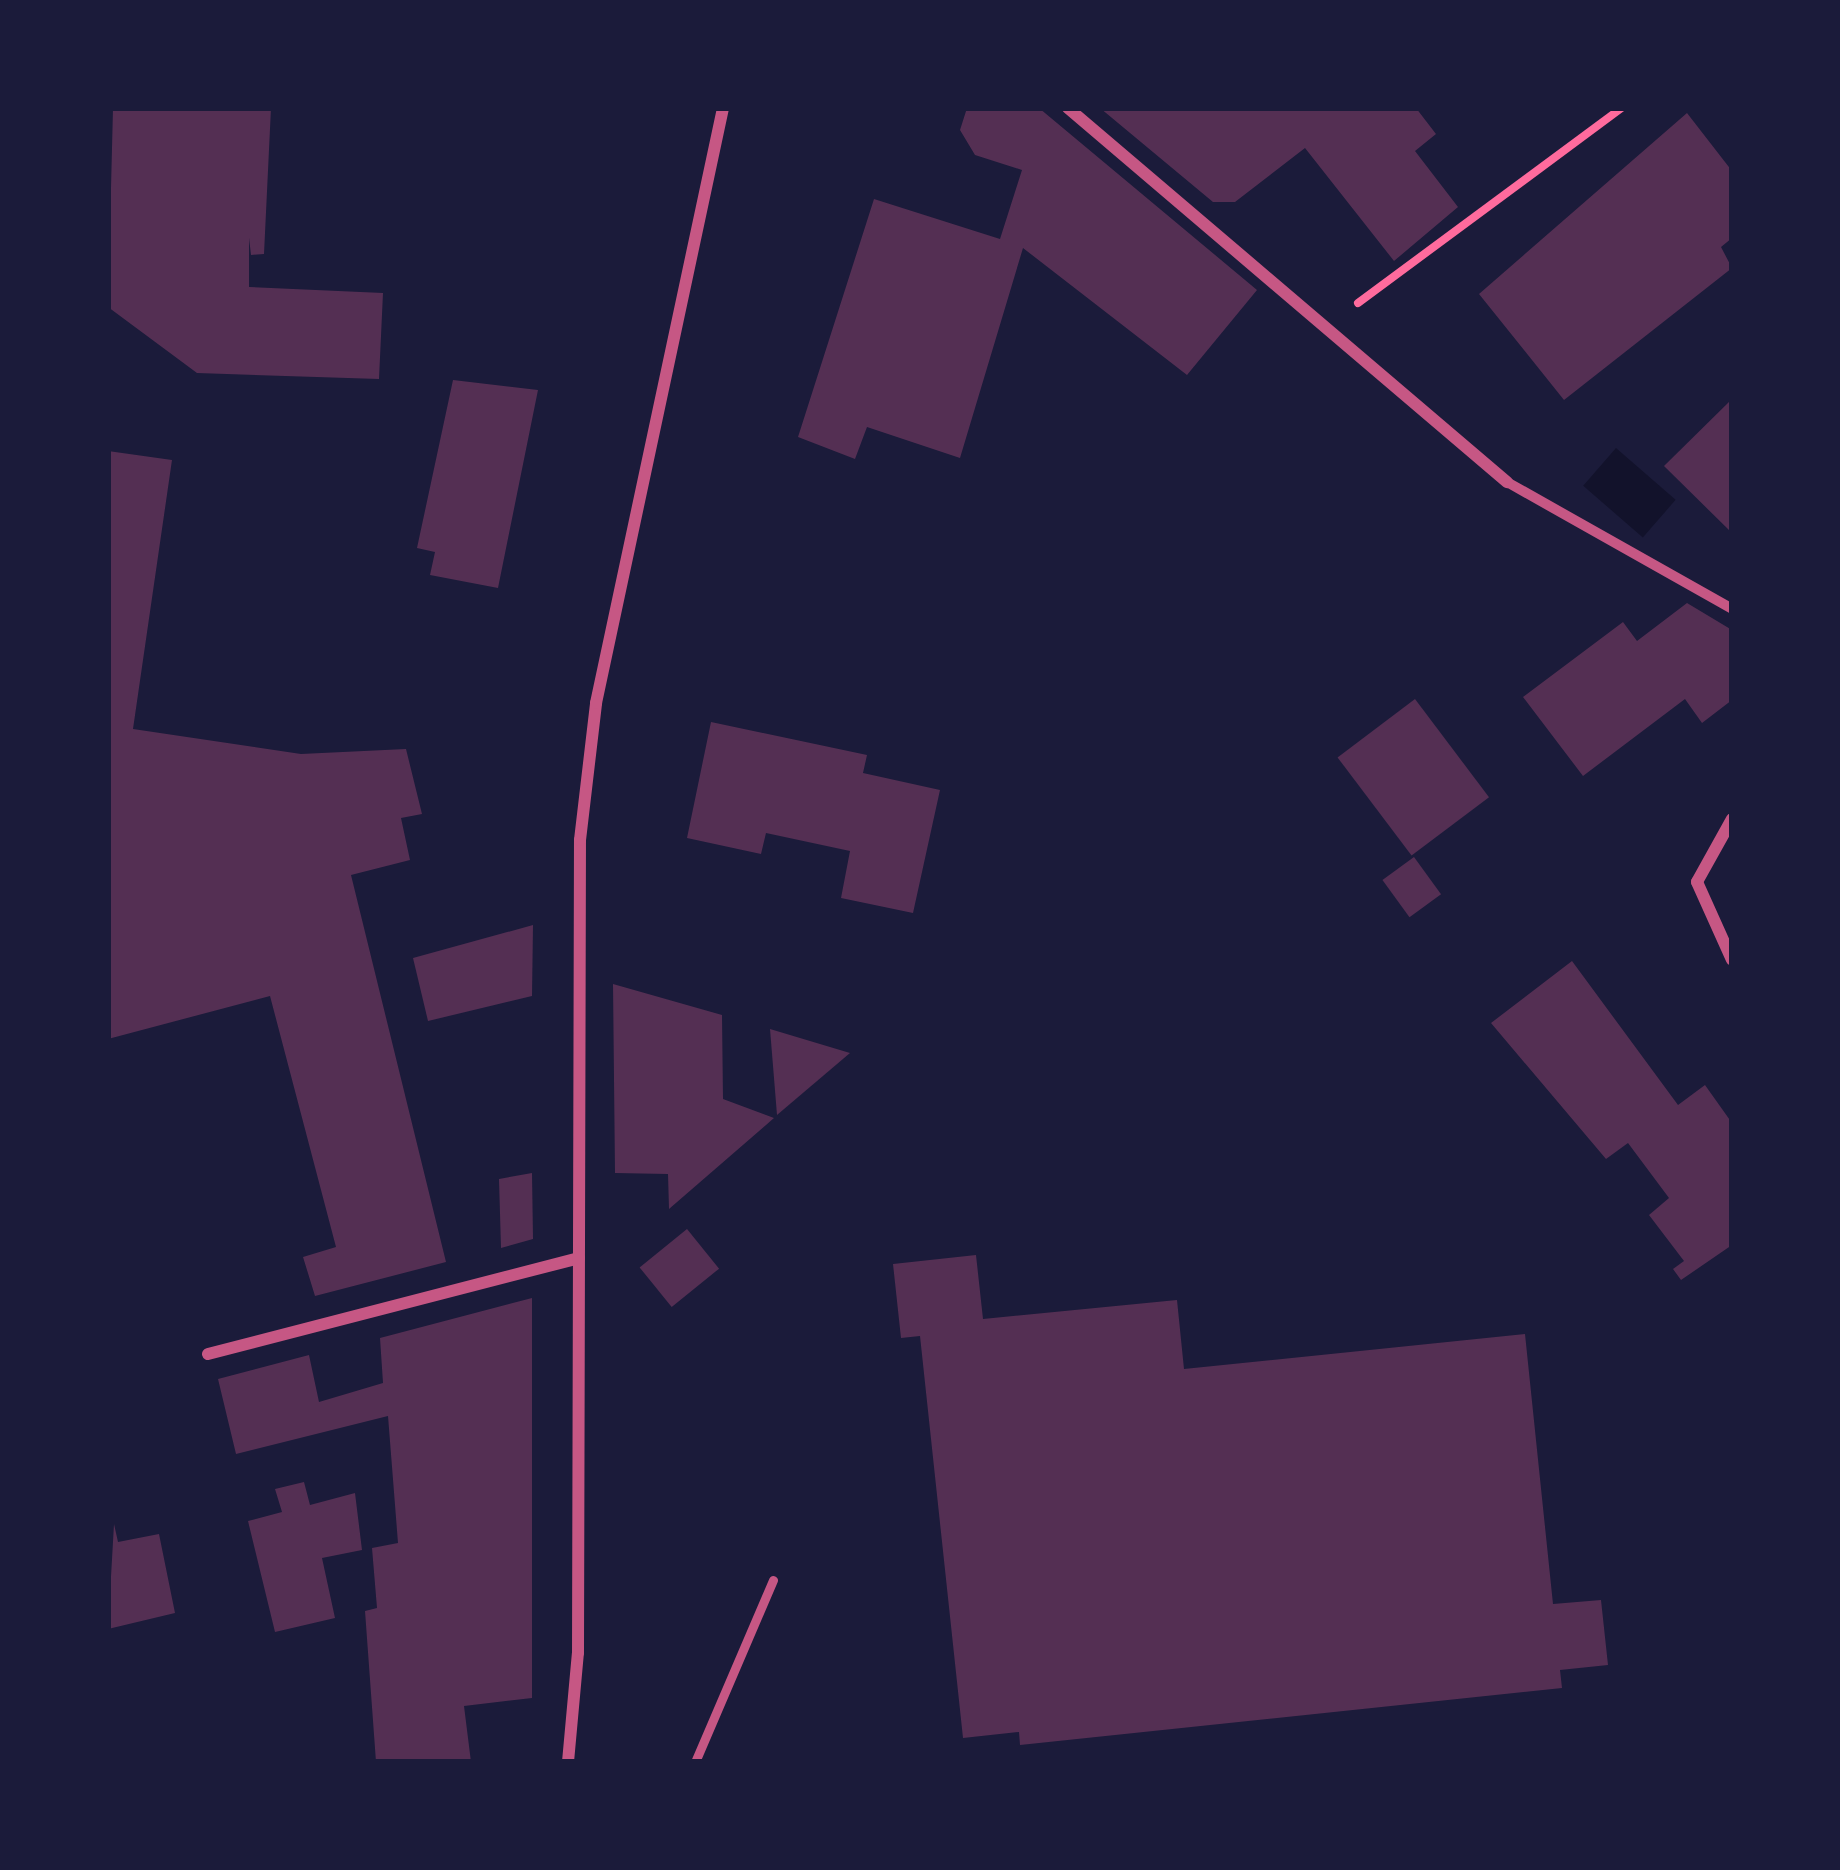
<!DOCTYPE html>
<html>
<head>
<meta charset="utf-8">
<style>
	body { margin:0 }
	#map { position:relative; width:1840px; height:1870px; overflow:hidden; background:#1b1b3a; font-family:"Source Sans 3",sans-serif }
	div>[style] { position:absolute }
	.water>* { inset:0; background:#12122b; transform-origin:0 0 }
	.building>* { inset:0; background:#542f53; transform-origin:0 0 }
	.path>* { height:8px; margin:-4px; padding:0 4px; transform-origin:4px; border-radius:4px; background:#ff6b9d }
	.service>* { height:9px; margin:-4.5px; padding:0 4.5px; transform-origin:4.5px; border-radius:4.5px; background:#c65784 }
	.pedestrian>* { height:10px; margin:-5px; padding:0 5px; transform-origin:5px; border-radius:5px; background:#c65784 }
	.minor>* { height:12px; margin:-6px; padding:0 6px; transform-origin:6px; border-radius:6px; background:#c65784 }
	span { translate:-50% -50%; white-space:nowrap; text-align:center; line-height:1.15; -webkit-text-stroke:12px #1b1b3a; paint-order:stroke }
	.frame { position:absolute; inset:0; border:111px solid #1b1b3a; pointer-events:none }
</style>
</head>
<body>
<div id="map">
	<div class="water">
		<div style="left:1616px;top:448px;width:79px;height:50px;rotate:41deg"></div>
	</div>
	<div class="building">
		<div style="clip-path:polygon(113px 108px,271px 108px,264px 254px,251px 255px,249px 238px,249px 287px,383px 293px,379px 379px,197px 373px,108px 307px)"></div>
		<div style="clip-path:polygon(967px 108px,1039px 108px,1257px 290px,1187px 375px,1023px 248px,960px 458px,867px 427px,855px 459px,798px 437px,874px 199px,1000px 239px,1022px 170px,975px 155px,960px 130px)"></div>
		<div style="clip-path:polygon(1100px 108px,1416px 108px,1436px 134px,1415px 151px,1458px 207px,1394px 261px,1305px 148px,1235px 202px,1213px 202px)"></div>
		<div style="clip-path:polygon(1687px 113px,1732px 171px,1732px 238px,1721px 247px,1732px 268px,1564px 400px,1479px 294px)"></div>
		<div style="clip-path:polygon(453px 380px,538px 390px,498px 588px,430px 575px,435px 552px,417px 548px)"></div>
		<div style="clip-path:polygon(1732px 399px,1732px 533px,1664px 466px)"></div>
		<div style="clip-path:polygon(108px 451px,172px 460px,133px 729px,301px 754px,406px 749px,422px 814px,401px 818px,410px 860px,351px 875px,446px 1262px,315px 1296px,303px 1257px,336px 1247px,270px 996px,108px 1039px)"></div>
		<div style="clip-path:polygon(1687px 603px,1732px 630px,1732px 700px,1702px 723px,1685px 699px,1583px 776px,1523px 697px,1623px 622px,1637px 641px)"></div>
		<div style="left:1415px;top:699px;width:123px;height:97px;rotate:53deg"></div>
		<div style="clip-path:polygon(711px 722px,867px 755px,863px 773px,940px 790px,913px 913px,841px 898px,850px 851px,766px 833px,761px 854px,687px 838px)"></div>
		<div style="left:1414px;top:857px;width:46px;height:39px;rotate:54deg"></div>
		<div style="clip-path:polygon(533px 925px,532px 996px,428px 1021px,413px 958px)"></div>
		<div style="clip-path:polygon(1572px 961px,1678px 1105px,1705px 1085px,1732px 1123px,1732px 1245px,1681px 1280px,1673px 1269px,1684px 1261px,1649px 1215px,1669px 1198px,1628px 1143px,1606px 1159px,1491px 1023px)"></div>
		<div style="clip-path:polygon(613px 984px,722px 1015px,723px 1099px,774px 1118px,669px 1209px,668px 1174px,615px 1173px)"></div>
		<div style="clip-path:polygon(770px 1029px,850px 1053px,777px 1115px)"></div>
		<div style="clip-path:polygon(532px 1173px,533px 1239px,501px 1248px,499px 1179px)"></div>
		<div style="left:687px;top:1229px;width:51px;height:61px;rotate:51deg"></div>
		<div style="clip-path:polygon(976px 1255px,983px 1319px,1177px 1300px,1184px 1369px,1525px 1334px,1553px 1604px,1601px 1600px,1608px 1665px,1560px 1670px,1562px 1688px,1020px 1745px,1019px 1732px,963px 1738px,920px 1336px,901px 1338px,893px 1264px)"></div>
		<div style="clip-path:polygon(532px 1298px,532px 1698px,464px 1706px,471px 1762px,376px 1762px,365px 1611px,377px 1608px,372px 1548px,398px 1543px,388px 1416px,236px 1454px,218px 1379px,309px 1355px,319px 1402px,383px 1383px,380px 1338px)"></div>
		<div style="clip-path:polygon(304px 1482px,310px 1505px,355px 1493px,362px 1550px,322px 1558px,335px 1618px,275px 1632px,248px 1521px,282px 1512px,275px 1489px)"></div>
		<div style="clip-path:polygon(114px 1524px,118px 1542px,159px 1534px,175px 1613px,108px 1629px)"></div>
	</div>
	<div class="path">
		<div style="left:1358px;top:303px;width:328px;rotate:-36.5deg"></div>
	</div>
	<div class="service">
		<div style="left:695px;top:1762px;width:198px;rotate:-66.8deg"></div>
	</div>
	<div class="pedestrian">
		<div style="left:1507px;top:482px;width:258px;rotate:29.4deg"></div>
	</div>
	<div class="minor">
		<div style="left:1068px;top:108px;width:577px;rotate:40.43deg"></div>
		<div style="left:1732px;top:819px;width:72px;rotate:119.1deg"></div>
		<div style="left:1697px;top:882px;width:85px;rotate:65.8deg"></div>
		<div style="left:208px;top:1354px;width:383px;rotate:-14.5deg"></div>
		<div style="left:568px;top:1762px;width:109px;rotate:-84.8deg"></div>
		<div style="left:578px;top:1653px;width:813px;rotate:-89.86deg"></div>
		<div style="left:580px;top:840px;width:138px;rotate:-83.3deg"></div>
		<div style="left:596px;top:703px;width:608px;rotate:-77.95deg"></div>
	</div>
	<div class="frame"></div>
</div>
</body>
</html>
